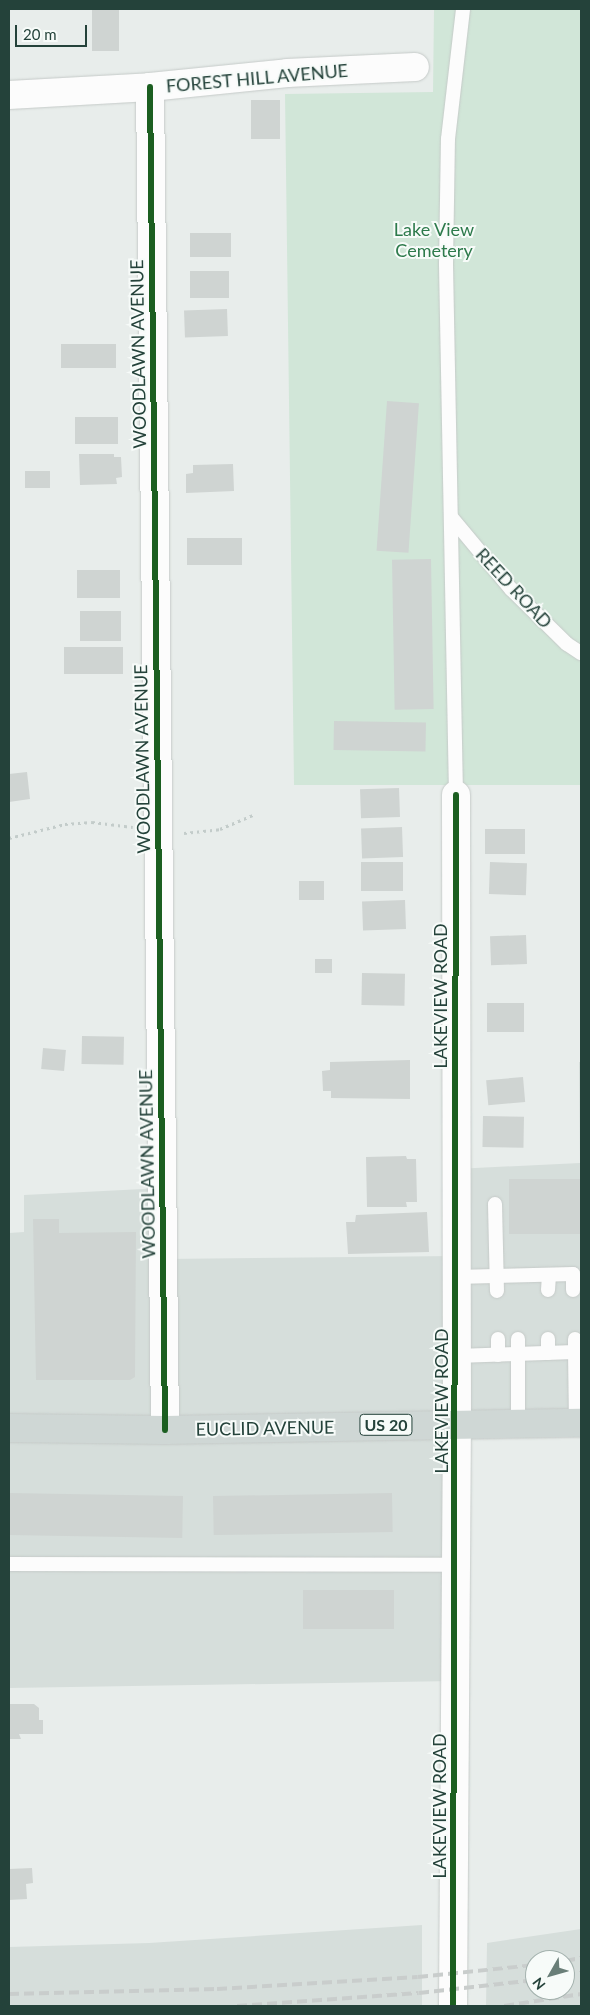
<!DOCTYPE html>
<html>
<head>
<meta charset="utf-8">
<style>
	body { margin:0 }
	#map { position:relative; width:590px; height:2015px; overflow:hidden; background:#e8edeb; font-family:Lato,sans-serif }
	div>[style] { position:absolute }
	.built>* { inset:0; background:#d6dedb }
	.green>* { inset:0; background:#d1e6d8 }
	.building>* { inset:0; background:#cfd4d2; transform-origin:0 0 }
	.path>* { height:3px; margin-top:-1.5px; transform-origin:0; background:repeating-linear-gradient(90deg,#c3ccca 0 2.5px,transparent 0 6.5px) }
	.roads { filter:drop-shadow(0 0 1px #c5cac8) drop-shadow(0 0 1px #c5cac8) }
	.lane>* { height:14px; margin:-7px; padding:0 7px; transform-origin:7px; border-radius:7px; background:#fcfcfc }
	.street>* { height:28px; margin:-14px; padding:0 14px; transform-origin:14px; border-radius:14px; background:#fcfcfc }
	.secondary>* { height:28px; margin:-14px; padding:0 14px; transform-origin:14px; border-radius:14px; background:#fcfcfc }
	.primary>* { height:28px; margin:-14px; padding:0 14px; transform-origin:14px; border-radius:14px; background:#cfd7d5 }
	.rail>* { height:4px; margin-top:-2px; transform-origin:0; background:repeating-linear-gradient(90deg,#c9cdcc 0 10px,transparent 0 15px) }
	.cycleway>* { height:6px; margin:-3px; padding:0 3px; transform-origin:3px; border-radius:3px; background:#1b5e20 }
	span { translate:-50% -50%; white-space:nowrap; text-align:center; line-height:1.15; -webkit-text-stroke:4px #f7fbf9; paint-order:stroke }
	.shield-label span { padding:1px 4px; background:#f7fbf9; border:1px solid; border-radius:4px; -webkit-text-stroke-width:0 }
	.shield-label { font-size:16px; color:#24423a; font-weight:700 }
	.street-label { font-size:18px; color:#24423a }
	.park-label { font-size:18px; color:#2d7a4b }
	.frame { position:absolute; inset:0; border:10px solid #24423a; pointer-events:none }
	.north { position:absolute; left:525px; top:1950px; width:50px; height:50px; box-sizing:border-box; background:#f7fbf9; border:1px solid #a3b1ad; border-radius:50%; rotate:232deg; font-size:14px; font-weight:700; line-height:20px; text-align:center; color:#24423a }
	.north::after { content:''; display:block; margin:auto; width:18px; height:22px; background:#697e78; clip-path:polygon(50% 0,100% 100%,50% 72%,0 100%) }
	.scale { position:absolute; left:15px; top:25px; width:72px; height:22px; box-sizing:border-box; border:2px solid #24423a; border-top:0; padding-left:6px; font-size:15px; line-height:18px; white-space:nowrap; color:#24423a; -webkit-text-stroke:4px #f7fbf9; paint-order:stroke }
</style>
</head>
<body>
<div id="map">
	<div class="built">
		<div style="clip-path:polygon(579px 1062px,581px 1062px,581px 1423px,457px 1423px,455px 1681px,9px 1688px,9px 1233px,24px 1232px,24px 1195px,163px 1188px,164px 1259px,455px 1256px,455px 1169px,580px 1163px)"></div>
		<div style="clip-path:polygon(422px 1925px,422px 2006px,9px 2006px,9px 1947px,149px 1943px)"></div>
		<div style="clip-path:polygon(evenodd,581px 1929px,581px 2006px,486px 2006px,487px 1943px,581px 1929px,535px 1960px,565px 1960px,565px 1990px,535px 1990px,535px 1960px)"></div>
	</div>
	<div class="green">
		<div style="clip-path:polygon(434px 9px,581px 9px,581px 785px,294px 785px,285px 94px,433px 92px)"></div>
	</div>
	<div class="building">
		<div style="left:92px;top:9px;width:27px;height:42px"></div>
		<div style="left:251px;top:100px;width:29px;height:39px"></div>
		<div style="left:190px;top:233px;width:41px;height:24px"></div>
		<div style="left:190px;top:271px;width:39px;height:27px"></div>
		<div style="left:227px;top:309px;width:27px;height:43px;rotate:88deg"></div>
		<div style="left:116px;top:344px;width:24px;height:55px;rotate:90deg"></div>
		<div style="left:387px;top:401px;width:32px;height:150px;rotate:4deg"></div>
		<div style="left:75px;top:417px;width:43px;height:27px"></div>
		<div style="clip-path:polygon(79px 454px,114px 454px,114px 457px,121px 457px,122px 477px,116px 478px,117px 484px,80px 485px)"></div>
		<div style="clip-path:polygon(233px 464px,234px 491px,186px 493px,186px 474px,193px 473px,193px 465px)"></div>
		<div style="left:50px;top:471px;width:17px;height:25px;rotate:90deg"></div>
		<div style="left:242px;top:538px;width:27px;height:55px;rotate:90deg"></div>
		<div style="left:431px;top:559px;width:150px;height:39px;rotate:89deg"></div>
		<div style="left:120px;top:570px;width:28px;height:43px;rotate:90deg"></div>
		<div style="left:80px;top:611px;width:41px;height:30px"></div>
		<div style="left:123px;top:647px;width:27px;height:59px;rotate:90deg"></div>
		<div style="left:334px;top:721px;width:92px;height:29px;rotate:1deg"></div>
		<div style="clip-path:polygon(27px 772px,30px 799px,9px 802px,9px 774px)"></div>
		<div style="left:399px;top:788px;width:29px;height:39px;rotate:88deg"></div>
		<div style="left:402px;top:827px;width:30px;height:41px;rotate:88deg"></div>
		<div style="left:485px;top:829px;width:40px;height:25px"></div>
		<div style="left:361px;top:862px;width:42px;height:29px"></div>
		<div style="left:490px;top:862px;width:37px;height:32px;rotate:2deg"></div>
		<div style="left:299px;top:881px;width:25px;height:19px"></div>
		<div style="left:405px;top:900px;width:29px;height:43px;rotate:88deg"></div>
		<div style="left:526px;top:935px;width:29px;height:36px;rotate:88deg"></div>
		<div style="left:332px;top:959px;width:14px;height:17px;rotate:90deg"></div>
		<div style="left:362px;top:973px;width:43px;height:32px;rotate:1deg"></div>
		<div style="left:524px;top:1003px;width:29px;height:37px;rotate:90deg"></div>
		<div style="left:82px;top:1036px;width:42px;height:28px;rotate:1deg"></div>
		<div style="left:43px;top:1048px;width:23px;height:21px;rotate:5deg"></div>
		<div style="clip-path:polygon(410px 1060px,410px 1099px,331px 1098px,331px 1091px,323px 1091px,322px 1071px,330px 1070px,330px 1062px)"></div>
		<div style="left:523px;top:1077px;width:25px;height:37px;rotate:85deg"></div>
		<div style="left:483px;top:1116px;width:41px;height:31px;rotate:1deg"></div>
		<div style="clip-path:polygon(406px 1156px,407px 1159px,416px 1159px,417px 1202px,406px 1202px,407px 1207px,367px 1207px,366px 1157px)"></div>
		<div style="left:581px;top:1179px;width:55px;height:72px;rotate:90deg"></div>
		<div style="clip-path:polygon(427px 1212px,429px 1252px,348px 1254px,346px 1222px,355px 1222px,356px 1215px)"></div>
		<div style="clip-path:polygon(33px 1219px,59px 1219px,59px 1233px,136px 1232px,135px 1377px,130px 1380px,36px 1380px)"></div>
		<div style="left:9px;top:1493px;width:174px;height:42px;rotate:1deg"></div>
		<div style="left:392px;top:1493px;width:39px;height:179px;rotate:89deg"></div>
		<div style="left:394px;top:1590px;width:39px;height:91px;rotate:90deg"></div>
		<div style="clip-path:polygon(9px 1704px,34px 1704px,39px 1708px,39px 1720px,43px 1720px,43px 1734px,19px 1734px,21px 1739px,9px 1739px)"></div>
		<div style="clip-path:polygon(32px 1868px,33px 1883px,26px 1884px,27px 1899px,9px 1900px,9px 1869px)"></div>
	</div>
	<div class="path">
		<div style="left:184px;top:833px;width:36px;rotate:-6deg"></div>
		<div style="left:220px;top:829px;width:38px;rotate:-23deg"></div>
		<div style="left:9px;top:838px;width:58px;rotate:-14deg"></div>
		<div style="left:65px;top:824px;width:27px;rotate:-4deg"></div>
		<div style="left:92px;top:822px;width:41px;rotate:7deg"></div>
	</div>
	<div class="roads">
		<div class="lane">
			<div style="left:451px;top:517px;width:94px;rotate:50.2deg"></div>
			<div style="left:511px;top:589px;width:78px;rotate:44.5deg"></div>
			<div style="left:567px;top:644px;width:17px;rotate:33deg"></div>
			<div style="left:456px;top:795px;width:531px;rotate:-91.08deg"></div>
			<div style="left:446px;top:264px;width:125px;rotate:-89.1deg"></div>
			<div style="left:448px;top:139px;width:131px;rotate:-83.4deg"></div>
			<div style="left:495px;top:1204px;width:87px;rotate:88.7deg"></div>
			<div style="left:456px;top:1277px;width:117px;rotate:-1.5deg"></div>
			<div style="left:573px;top:1274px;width:16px;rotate:90deg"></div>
			<div style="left:548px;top:1290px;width:15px;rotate:-86deg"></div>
			<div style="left:498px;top:1339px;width:16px;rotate:90deg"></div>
			<div style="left:575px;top:1352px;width:71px;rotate:89.2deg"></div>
			<div style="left:548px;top:1353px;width:14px;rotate:-90deg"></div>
			<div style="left:456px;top:1356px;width:119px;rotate:-1.9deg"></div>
			<div style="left:575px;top:1352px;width:13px;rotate:-90deg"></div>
			<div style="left:518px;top:1423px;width:84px;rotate:-90deg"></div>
			<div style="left:9px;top:1564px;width:447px;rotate:0.1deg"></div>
		</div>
		<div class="street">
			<div style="left:150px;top:87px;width:1343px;rotate:89.36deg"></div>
			<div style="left:9px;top:95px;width:141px;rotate:-3.2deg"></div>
			<div style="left:150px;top:87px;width:138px;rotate:-5.8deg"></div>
			<div style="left:287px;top:73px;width:128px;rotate:-2.7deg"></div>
			<div style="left:456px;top:795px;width:628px;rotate:89.91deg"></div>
		</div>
		<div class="secondary">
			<div style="left:453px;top:2006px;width:583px;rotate:-89.61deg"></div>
		</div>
		<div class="primary">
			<div style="left:9px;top:1428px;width:156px;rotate:0.7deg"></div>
			<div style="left:165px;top:1430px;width:416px;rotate:-1deg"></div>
		</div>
	</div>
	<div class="rail">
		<div style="left:565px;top:1961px;width:16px;rotate:-11deg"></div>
		<div style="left:565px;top:1976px;width:16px;rotate:-11deg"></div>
		<div style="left:9px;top:1994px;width:208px;rotate:-1.4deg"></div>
		<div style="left:217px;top:1989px;width:201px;rotate:-3.4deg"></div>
		<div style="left:418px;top:1977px;width:118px;rotate:-5.9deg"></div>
		<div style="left:237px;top:2006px;width:182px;rotate:-4.1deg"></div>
		<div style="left:419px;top:1993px;width:117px;rotate:-6.4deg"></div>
		<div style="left:504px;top:2006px;width:78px;rotate:-8.9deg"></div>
	</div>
	<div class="cycleway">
		<div style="left:150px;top:87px;width:1343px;rotate:89.36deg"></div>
		<div style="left:453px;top:2006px;width:1211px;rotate:-89.86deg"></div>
	</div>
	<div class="shield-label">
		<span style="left:386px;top:1425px">US 20</span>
	</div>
	<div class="street-label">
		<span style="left:257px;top:78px;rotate:-5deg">FOREST HILL AVENUE</span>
		<span style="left:138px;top:354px;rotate:-91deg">WOODLAWN AVENUE</span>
		<span style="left:514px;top:588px;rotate:47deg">REED ROAD</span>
		<span style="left:142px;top:759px;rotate:-91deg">WOODLAWN AVENUE</span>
		<span style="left:440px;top:996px;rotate:-90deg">LAKEVIEW ROAD</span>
		<span style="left:147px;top:1164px;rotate:-91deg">WOODLAWN AVENUE</span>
		<span style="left:441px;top:1401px;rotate:-90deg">LAKEVIEW ROAD</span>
		<span style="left:265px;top:1428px;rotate:-1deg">EUCLID AVENUE</span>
		<span style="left:439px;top:1806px;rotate:-90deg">LAKEVIEW ROAD</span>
	</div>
	<div class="park-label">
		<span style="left:434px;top:240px">Lake View<br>Cemetery</span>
	</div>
	<div class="frame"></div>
	<div class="north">N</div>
	<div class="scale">20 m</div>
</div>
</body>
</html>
